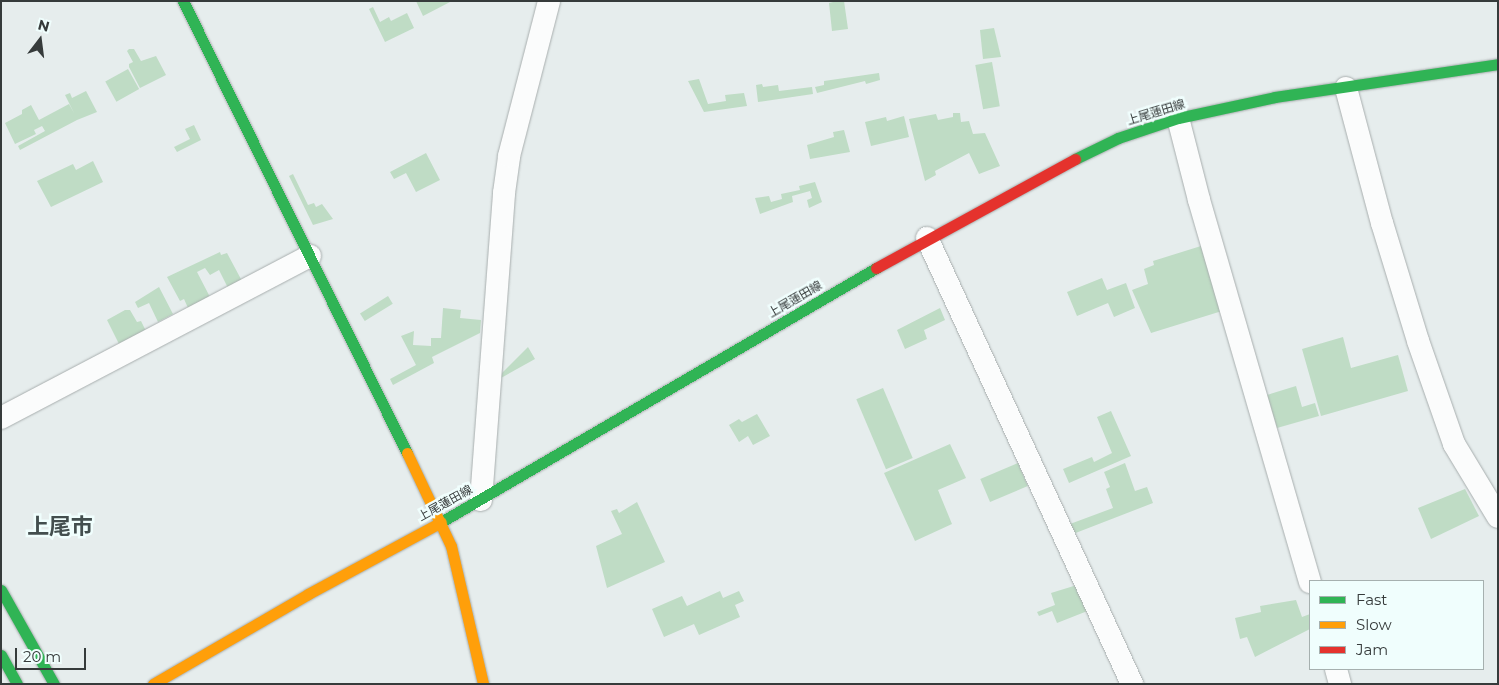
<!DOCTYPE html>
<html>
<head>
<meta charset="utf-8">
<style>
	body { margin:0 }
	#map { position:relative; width:1499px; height:685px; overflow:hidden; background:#e6eded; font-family:Montserrat,"Noto Sans JP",sans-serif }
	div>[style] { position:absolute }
	.green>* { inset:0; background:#bfdcc5; transform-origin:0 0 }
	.roads { filter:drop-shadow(0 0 1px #a8aeae) drop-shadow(0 0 1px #a8aeae) }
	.street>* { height:22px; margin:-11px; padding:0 11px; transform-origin:11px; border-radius:11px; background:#fbfcfc }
	.fast>* { height:11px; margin:-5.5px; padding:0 5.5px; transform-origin:5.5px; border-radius:5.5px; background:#30b455 }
	.slow>* { height:11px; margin:-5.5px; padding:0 5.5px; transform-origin:5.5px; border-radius:5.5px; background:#ff9f0a }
	.jam>* { height:11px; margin:-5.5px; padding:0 5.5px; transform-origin:5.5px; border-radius:5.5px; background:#e5322d }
	span { translate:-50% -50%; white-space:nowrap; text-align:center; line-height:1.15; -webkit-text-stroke:5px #f0fefd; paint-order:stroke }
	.street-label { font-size:12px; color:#363b3b }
	.town-label { font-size:22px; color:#434e4e; font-weight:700 }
	.frame { position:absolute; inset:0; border:2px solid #363b3b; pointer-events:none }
	.legend { position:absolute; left:1309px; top:580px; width:175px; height:90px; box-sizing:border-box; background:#f0fefd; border:1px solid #a6b0af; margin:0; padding:6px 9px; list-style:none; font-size:15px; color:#363b3b }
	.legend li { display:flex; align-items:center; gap:10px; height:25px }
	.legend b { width:25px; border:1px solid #a6b0af }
	.north { position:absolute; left:15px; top:15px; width:50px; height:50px; -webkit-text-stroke:4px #f0fefd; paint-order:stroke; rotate:15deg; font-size:14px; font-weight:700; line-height:20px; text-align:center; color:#363b3b }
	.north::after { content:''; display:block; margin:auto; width:18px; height:22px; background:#363b3b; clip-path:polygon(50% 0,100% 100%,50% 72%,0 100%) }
	.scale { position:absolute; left:15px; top:648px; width:71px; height:22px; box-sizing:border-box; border:2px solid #363b3b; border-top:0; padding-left:6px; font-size:15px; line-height:18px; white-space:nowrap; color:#363b3b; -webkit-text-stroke:4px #f0fefd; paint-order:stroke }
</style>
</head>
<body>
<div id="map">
	<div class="green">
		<div style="clip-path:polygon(416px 1px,452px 1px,423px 16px)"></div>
		<div style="clip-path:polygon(837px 1px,844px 1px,848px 29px,832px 31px,829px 3px)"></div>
		<div style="clip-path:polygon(373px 7px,380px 22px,389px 17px,391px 21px,407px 13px,414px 28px,385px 42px,369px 9px)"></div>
		<div style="clip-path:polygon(994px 28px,1001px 57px,983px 59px,980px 30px)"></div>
		<div style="clip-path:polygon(129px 49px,134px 49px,141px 61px,156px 56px,166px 75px,140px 88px,129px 67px,129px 64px,133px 62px,127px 51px)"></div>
		<div style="left:992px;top:62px;width:45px;height:17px;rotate:80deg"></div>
		<div style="left:128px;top:69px;width:23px;height:26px;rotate:61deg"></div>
		<div style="clip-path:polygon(879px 73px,880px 80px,866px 84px,865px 81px,817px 93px,815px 87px,824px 85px,824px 81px)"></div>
		<div style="clip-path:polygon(699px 79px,708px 104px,726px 101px,725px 95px,744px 93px,747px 106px,704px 112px,688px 81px)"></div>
		<div style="clip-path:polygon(762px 84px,763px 87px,778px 85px,779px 91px,812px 87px,813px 94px,758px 102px,756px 85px)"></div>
		<div style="clip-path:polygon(86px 91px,97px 112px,77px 120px,20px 150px,18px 146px,45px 131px,42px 126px,34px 130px,36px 134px,15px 144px,5px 123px,22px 114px,22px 110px,31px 105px,39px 120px,69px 104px,74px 113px,65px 95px,70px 93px,72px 98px)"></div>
		<div style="clip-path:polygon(953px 113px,960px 113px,961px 122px,969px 121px,973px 134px,985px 133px,1000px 166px,979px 174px,969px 153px,935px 171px,936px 175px,925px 181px,909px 119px,936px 114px,938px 120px,953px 117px)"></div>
		<div style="clip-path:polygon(904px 116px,909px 137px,871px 146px,865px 122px,886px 117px,887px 121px)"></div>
		<div style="clip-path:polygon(194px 125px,201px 140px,177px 152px,174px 147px,190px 139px,185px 129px)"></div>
		<div style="clip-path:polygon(844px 130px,850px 152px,810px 159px,807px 145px,834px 137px,833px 132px)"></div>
		<div style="clip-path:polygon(426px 153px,440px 180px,416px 192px,406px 173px,394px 179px,390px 172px)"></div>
		<div style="clip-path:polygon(93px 161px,103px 182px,51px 207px,37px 181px,73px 164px,76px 170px)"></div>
		<div style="clip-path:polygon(293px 174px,308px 205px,314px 203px,316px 207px,322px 204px,333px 219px,313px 225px,289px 176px)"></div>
		<div style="clip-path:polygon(815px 182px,822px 202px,809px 208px,807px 200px,812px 198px,810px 191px,792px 196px,793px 202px,760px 214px,755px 198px,769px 196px,771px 202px,782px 199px,781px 194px,800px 190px,799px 186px)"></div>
		<div style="clip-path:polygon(1201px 246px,1222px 311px,1151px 333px,1132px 290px,1148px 284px,1144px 269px,1154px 265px,1153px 261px)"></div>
		<div style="clip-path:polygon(220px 252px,221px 255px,227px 253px,242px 281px,228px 288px,219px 270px,210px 275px,205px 268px,197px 272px,210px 297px,188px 308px,184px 299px,180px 301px,167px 277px)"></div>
		<div style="clip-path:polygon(1102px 278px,1107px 290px,1126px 283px,1135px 308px,1114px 317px,1108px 303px,1077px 316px,1067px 292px)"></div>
		<div style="clip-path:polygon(159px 287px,173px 314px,158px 322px,149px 303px,138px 308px,135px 302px)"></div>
		<div style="left:388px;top:296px;width:9px;height:33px;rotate:58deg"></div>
		<div style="clip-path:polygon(443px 308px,461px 310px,460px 318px,481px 320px,480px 333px,432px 357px,434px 363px,393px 385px,390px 379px,416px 365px,401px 336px,414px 331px,413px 345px,431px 346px,431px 338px,441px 338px)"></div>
		<div style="clip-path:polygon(940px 308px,945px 320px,924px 330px,927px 339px,905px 349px,897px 330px)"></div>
		<div style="clip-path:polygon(125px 310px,130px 310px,137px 322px,141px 321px,146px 331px,119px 344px,107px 320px)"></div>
		<div style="clip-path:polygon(1343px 337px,1351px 368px,1398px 355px,1408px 391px,1321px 416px,1302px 349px)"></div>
		<div style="clip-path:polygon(528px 347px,535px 359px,501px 378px,499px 376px)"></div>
		<div style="clip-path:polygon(1296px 386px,1302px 407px,1315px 403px,1319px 416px,1277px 428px,1267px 395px)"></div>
		<div style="left:883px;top:388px;width:76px;height:29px;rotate:67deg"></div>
		<div style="clip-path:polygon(1111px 411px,1131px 456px,1069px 483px,1063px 469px,1092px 457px,1094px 462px,1112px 453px,1097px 417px)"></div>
		<div style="clip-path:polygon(757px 414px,770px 436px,753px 445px,748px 436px,739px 442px,729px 425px,739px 419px,742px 422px)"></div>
		<div style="clip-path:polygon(950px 444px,966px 478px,938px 490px,952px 524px,915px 541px,884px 473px)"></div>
		<div style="left:1018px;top:463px;width:25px;height:41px;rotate:67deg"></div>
		<div style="clip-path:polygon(1125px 463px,1135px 491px,1147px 487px,1153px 503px,1073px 534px,1070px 524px,1113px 508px,1106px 489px,1110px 487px,1104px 472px)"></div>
		<div style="clip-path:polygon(1465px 489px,1479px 516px,1431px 539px,1418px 508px)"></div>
		<div style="clip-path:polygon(637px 502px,665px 562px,607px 588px,596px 546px,622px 534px,611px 511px,617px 509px,619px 513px)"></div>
		<div style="clip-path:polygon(1077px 585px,1090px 610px,1057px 623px,1052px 611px,1039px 616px,1037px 612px,1055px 605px,1051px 593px)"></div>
		<div style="clip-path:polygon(720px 591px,723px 598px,739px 591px,744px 601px,735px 605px,740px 617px,699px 635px,694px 624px,664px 637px,652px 609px,682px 596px,687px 606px)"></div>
		<div style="clip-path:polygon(1296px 600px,1302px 617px,1310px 614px,1310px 629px,1255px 657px,1247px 637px,1240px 639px,1235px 618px,1261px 612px,1260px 606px)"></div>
	</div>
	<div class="roads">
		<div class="street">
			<div style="left:1346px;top:88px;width:140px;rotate:75.1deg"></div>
			<div style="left:1382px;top:223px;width:123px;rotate:73deg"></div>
			<div style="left:1418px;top:341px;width:109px;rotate:70.7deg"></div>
			<div style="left:1454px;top:444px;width:85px;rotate:58.9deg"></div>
			<div style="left:1178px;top:118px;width:85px;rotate:75.6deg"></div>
			<div style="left:1199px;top:200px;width:398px;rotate:73.8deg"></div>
			<div style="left:927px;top:238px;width:491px;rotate:65.3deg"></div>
			<div style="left:1px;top:418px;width:349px;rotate:-27.7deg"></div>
			<div style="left:481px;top:500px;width:308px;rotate:-85.7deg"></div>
			<div style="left:504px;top:193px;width:37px;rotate:-82deg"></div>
			<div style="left:509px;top:156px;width:160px;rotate:-75.5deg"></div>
			<div style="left:1336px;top:669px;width:16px;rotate:75deg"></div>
		</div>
		<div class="fast">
			<div style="left:183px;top:1px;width:504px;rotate:63.64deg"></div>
			<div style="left:1075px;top:159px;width:48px;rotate:-26deg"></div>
			<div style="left:1118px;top:138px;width:63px;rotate:-18.4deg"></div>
			<div style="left:1178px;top:118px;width:99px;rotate:-12.2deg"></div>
			<div style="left:1275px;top:97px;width:225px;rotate:-8.4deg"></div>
			<div style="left:441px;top:522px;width:504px;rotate:-30.28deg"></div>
			<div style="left:1px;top:590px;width:108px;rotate:60.6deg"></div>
			<div style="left:1px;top:655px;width:33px;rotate:61deg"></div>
		</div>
		<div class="slow">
			<div style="left:407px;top:453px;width:103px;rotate:64.7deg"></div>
			<div style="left:451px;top:546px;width:142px;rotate:76.9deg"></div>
			<div style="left:153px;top:684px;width:179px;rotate:-30.1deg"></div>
			<div style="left:308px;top:594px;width:151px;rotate:-28.4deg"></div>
		</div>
		<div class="jam">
			<div style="left:876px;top:268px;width:227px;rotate:-28.7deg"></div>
		</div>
	</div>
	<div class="street-label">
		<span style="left:1156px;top:112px;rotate:-17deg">上尾蓮田線</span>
		<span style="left:795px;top:299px;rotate:-30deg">上尾蓮田線</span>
		<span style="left:445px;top:503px;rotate:-29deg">上尾蓮田線</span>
	</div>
	<div class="town-label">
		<span style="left:60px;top:527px">上尾市</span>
	</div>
	<div class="frame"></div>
	<ul class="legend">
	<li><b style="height:6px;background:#30b455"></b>Fast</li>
	<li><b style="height:6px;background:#ff9f0a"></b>Slow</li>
	<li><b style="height:6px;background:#e5322d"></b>Jam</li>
	</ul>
	<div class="north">N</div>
	<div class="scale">20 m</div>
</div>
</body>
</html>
